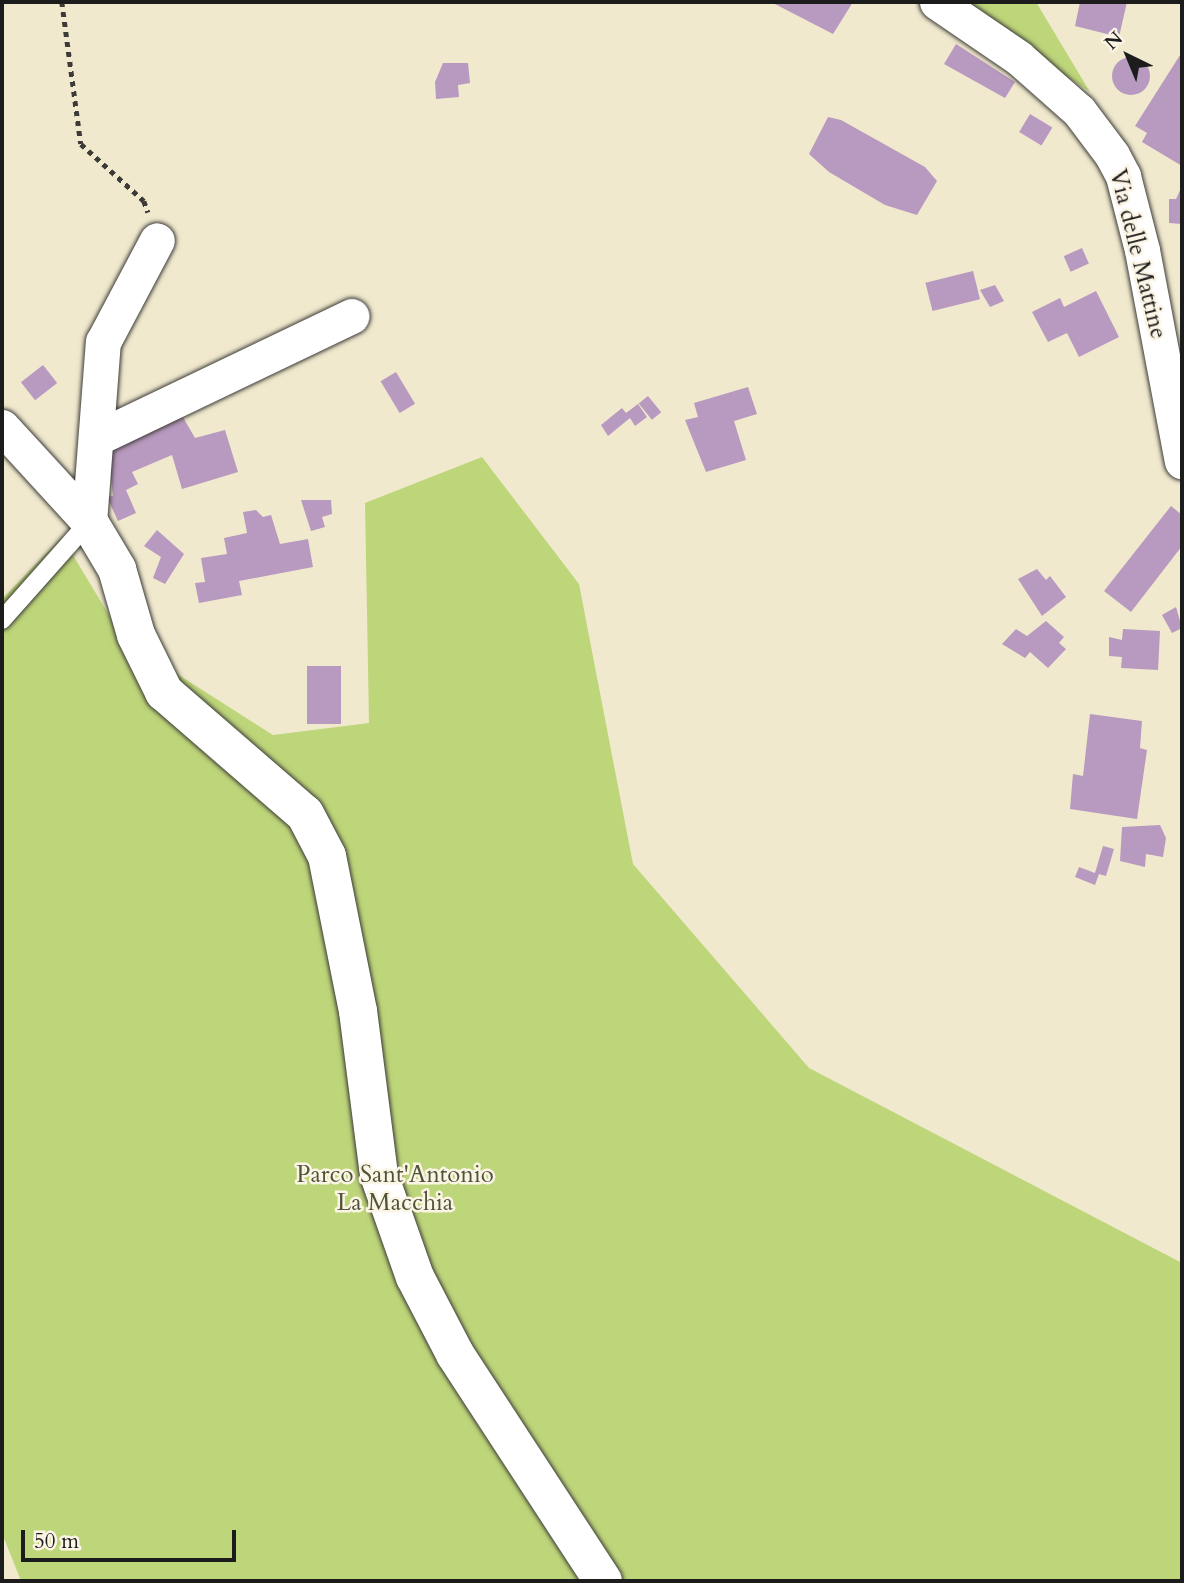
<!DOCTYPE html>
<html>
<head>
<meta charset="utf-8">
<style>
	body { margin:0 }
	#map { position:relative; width:1184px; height:1583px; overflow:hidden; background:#f0e9ce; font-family:Cardo,serif }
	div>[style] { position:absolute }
	.green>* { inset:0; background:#bed67a }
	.building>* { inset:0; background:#b899bf; transform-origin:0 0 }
	.round { border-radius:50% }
	.path>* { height:4.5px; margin-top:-2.25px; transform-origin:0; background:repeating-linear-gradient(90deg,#3c3b37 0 5px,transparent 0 10px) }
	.roads { filter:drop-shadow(0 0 2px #3c3b37) drop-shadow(0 0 2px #3c3b37) }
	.service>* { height:18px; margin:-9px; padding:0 9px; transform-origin:9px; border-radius:9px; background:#fff }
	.minor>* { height:35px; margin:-17.5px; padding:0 17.5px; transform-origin:17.5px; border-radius:17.5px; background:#fff }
	.tertiary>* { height:38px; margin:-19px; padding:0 19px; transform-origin:19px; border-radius:19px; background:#fff }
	span { translate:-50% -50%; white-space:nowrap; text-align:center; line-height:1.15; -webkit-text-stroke:5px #fcf5e5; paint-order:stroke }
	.street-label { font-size:24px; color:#1c1c1c }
	.park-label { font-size:24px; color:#4d5438 }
	.frame { position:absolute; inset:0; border:4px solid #1c1c1c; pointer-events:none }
	.north { position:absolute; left:1093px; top:21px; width:70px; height:70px; -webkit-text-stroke:5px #fcf5e5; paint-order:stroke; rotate:317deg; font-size:19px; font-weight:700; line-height:28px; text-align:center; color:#1c1c1c }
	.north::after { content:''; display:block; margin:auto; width:24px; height:32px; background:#1c1c1c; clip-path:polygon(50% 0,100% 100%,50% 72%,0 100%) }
	.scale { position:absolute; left:21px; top:1530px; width:215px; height:32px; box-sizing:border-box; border:4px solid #1c1c1c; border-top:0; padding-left:9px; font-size:21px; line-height:24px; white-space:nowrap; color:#1c1c1c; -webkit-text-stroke:5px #fcf5e5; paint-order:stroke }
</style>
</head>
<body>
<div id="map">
	<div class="green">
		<div style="clip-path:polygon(955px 2px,1036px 2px,1090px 92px)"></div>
		<div style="clip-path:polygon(482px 457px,579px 584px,633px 864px,809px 1068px,1182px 1263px,1182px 1581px,21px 1581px,2px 1533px,2px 599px,62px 537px,124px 640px,273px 735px,369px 723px,365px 503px)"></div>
	</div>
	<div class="building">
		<div style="clip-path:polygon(771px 2px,853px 2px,833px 34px)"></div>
		<div style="clip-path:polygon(1080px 2px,1127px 2px,1119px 37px,1075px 26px)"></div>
		<div style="clip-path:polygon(956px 44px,1015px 82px,1005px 98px,944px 64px)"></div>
		<div style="clip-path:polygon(1182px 52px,1182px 166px,1142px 142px,1147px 133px,1135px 126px)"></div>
		<div class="round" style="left:1112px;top:57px;width:38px;height:38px"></div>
		<div style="clip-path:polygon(443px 63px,468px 63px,470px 83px,458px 85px,459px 97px,436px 99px,435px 82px)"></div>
		<div style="left:1030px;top:114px;width:26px;height:21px;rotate:31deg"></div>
		<div style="clip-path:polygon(828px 117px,841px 120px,925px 167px,937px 181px,917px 215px,885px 205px,829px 172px,809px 154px)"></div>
		<div style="clip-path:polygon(1182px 186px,1182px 224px,1169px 223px,1169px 199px,1176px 199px)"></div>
		<div style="left:1082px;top:248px;width:17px;height:20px;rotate:66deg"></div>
		<div style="left:973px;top:271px;width:29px;height:49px;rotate:76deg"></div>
		<div style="clip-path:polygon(995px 285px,1004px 301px,990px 307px,980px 290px)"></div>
		<div style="clip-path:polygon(1096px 291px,1119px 337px,1079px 357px,1067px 333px,1048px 342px,1032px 312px,1060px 298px,1064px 307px)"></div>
		<div style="left:43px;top:365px;width:23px;height:28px;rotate:52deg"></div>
		<div style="left:396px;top:372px;width:37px;height:18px;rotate:59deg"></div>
		<div style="clip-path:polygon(748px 387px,757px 414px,734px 421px,746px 460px,706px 472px,685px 420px,698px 417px,694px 403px)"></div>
		<div style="left:648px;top:396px;width:21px;height:12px;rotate:51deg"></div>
		<div style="clip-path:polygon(638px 404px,647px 417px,635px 426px,630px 418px,608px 436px,601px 425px,622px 408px,626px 413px)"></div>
		<div style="clip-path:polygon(180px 412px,195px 438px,225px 430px,238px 472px,182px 489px,172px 455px,132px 472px,138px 484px,126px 490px,136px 513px,118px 521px,107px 497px,113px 496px,107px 443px)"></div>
		<div style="clip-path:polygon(301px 500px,331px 500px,332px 514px,322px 517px,325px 527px,311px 531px)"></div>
		<div style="clip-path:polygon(1171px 506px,1182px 515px,1182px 546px,1131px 612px,1104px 591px)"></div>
		<div style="clip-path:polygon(256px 510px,263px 517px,271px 515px,280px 544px,308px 539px,313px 567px,239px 581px,242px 595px,199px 603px,195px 583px,205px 582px,201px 558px,227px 554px,224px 538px,247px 533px,243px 512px)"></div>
		<div style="clip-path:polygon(157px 530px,184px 554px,165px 584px,153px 578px,161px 557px,144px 546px)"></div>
		<div style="clip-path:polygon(1037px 569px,1046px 580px,1050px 576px,1066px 597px,1042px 616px,1018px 579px)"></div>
		<div style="clip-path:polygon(1176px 607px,1182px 628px,1172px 633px,1162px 615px)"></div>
		<div style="clip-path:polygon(1046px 621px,1064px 637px,1059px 643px,1066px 649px,1048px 668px,1030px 652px,1025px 658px,1002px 644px,1016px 629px,1027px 636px)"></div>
		<div style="clip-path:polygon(1123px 629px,1160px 631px,1158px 670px,1121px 668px,1122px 657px,1109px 656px,1109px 637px,1122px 640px)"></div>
		<div style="left:307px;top:666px;width:34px;height:58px"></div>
		<div style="clip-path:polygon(1090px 714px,1142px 721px,1140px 748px,1147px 750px,1137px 819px,1070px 809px,1073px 774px,1083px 776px)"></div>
		<div style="clip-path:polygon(1160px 825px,1166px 838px,1163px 857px,1146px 854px,1145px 867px,1120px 861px,1122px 827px)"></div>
		<div style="clip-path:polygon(1103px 846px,1114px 849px,1106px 876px,1099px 874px,1095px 885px,1075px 877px,1079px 867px,1095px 873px)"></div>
	</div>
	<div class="path">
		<div style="left:62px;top:2px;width:143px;rotate:82.4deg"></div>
		<div style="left:81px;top:144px;width:85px;rotate:42.1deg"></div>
		<div style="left:144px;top:201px;width:12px;rotate:70deg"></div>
	</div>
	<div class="roads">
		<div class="service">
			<div style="left:2px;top:620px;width:131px;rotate:-48.4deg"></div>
		</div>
		<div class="minor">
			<div style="left:937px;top:2px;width:99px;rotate:34.3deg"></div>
			<div style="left:1019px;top:58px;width:80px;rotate:41.5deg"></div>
			<div style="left:1079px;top:111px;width:55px;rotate:53.1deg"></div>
			<div style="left:1112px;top:155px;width:24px;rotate:62deg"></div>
			<div style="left:1123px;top:176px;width:76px;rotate:75.6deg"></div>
			<div style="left:1142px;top:250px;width:215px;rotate:79.3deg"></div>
			<div style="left:2px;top:427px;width:129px;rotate:47.5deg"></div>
			<div style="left:99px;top:437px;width:280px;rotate:-25.6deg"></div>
			<div style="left:89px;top:522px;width:181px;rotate:-85.6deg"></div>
			<div style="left:103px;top:342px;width:115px;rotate:-62.1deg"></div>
		</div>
		<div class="tertiary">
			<div style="left:89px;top:522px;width:55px;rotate:59.2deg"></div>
			<div style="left:117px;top:569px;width:69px;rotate:73.9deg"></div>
			<div style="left:136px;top:635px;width:64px;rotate:63.8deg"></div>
			<div style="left:164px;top:692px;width:186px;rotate:40.9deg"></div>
			<div style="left:305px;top:814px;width:47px;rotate:62.4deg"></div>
			<div style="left:327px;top:856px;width:158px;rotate:78.7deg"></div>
			<div style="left:358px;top:1011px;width:165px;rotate:82.7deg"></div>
			<div style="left:379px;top:1175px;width:108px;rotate:70.6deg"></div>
			<div style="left:415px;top:1277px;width:87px;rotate:62.5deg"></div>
			<div style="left:455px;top:1354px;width:271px;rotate:56.9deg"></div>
		</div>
	</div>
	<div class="street-label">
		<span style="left:1138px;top:254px;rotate:76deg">Via delle Mattine</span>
	</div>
	<div class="park-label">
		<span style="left:395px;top:1189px">Parco Sant'Antonio<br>La Macchia</span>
	</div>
	<div class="frame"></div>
	<div class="north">N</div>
	<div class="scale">50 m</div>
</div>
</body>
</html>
